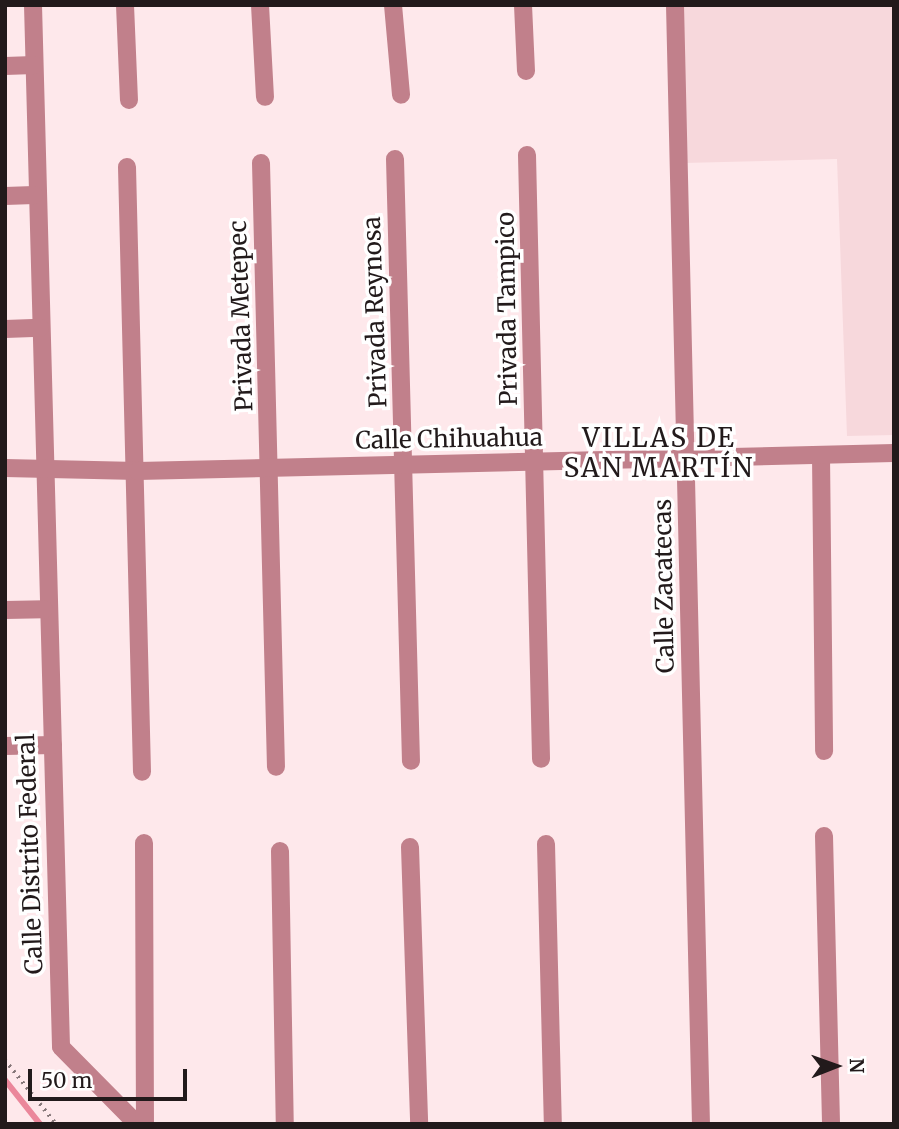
<!DOCTYPE html>
<html>
<head>
<meta charset="utf-8">
<style>
	body { margin:0 }
	#map { position:relative; width:899px; height:1129px; overflow:hidden; background:#fee8eb; font-family:Merriweather,serif }
	div>[style] { position:absolute }
	.built>* { inset:0; background:#f7d8dc }
	.stream>* { height:6px; margin:-3px; padding:0 3px; transform-origin:3px; border-radius:3px; background:#eb879b }
	.path>* { height:3.5px; margin-top:-1.75px; transform-origin:0; background:repeating-linear-gradient(90deg,#867779 0 2px,transparent 0 7px) }
	.minor>* { height:18px; margin:-9px; padding:0 9px; transform-origin:9px; border-radius:9px; background:#c1808b }
	span { translate:-50% -50%; white-space:nowrap; text-align:center; line-height:1.15; -webkit-text-stroke:7px #fff; paint-order:stroke }
	.street-label { font-size:24px; color:#221a1b }
	.neighbourhood-label { font-size:26px; color:#221a1b; letter-spacing:2px }
	.frame { position:absolute; inset:0; border:7px solid #221a1b; pointer-events:none }
	.north { position:absolute; left:801px; top:1031px; width:70px; height:70px; -webkit-text-stroke:5px #fff; paint-order:stroke; rotate:89deg; font-size:19px; font-weight:700; line-height:28px; text-align:center; color:#221a1b }
	.north::after { content:''; display:block; margin:auto; width:24px; height:32px; background:#221a1b; clip-path:polygon(50% 0,100% 100%,50% 72%,0 100%) }
	.scale { position:absolute; left:28px; top:1069px; width:159px; height:32px; box-sizing:border-box; border:4px solid #221a1b; border-top:0; padding-left:9px; font-size:21px; line-height:24px; white-space:nowrap; color:#221a1b; -webkit-text-stroke:5px #fff; paint-order:stroke }
</style>
</head>
<body>
<div id="map">
	<div class="built">
		<div style="clip-path:polygon(680px 5px,894px 5px,894px 435px,847px 436px,837px 159px,684px 163px)"></div>
	</div>
	<div class="stream">
		<div style="left:5px;top:1080px;width:56px;rotate:51.5deg"></div>
	</div>
	<div class="path">
		<div style="left:5px;top:1060px;width:82px;rotate:51.4deg"></div>
	</div>
	<div class="minor">
		<div style="left:33px;top:5px;width:1042px;rotate:88.46deg"></div>
		<div style="left:61px;top:1047px;width:108px;rotate:45.4deg"></div>
		<div style="left:125px;top:5px;width:95px;rotate:87.6deg"></div>
		<div style="left:260px;top:5px;width:92px;rotate:86.9deg"></div>
		<div style="left:393px;top:5px;width:90px;rotate:84.9deg"></div>
		<div style="left:523px;top:5px;width:66px;rotate:87.4deg"></div>
		<div style="left:675px;top:5px;width:1119px;rotate:88.67deg"></div>
		<div style="left:5px;top:66px;width:29px;rotate:-2deg"></div>
		<div style="left:527px;top:155px;width:604px;rotate:88.67deg"></div>
		<div style="left:395px;top:159px;width:602px;rotate:88.48deg"></div>
		<div style="left:261px;top:163px;width:604px;rotate:88.58deg"></div>
		<div style="left:127px;top:167px;width:605px;rotate:88.58deg"></div>
		<div style="left:5px;top:196px;width:29px;rotate:-2deg"></div>
		<div style="left:5px;top:329px;width:35px;rotate:-2deg"></div>
		<div style="left:821px;top:455px;width:296px;rotate:89.4deg"></div>
		<div style="left:5px;top:468px;width:133px;rotate:1.3deg"></div>
		<div style="left:138px;top:471px;width:756px;rotate:-1.36deg"></div>
		<div style="left:5px;top:610px;width:39px;rotate:-1deg"></div>
		<div style="left:5px;top:746px;width:48px;rotate:-1.2deg"></div>
		<div style="left:824px;top:836px;width:288px;rotate:88.6deg"></div>
		<div style="left:144px;top:843px;width:281px;rotate:89.8deg"></div>
		<div style="left:546px;top:844px;width:280px;rotate:88.6deg"></div>
		<div style="left:410px;top:847px;width:277px;rotate:88.1deg"></div>
		<div style="left:280px;top:851px;width:273px;rotate:89deg"></div>
	</div>
	<div class="street-label">
		<span style="left:507px;top:309px;rotate:-91deg">Privada Tampico</span>
		<span style="left:375px;top:312px;rotate:-92deg">Privada Reynosa</span>
		<span style="left:241px;top:316px;rotate:-92deg">Privada Metepec</span>
		<span style="left:449px;top:439px;rotate:-1deg">Calle Chihuahua</span>
		<span style="left:664px;top:586px;rotate:-91deg">Calle Zacatecas</span>
		<span style="left:30px;top:854px;rotate:-92deg">Calle Distrito Federal</span>
	</div>
	<div class="neighbourhood-label">
		<span style="left:659px;top:453px">VILLAS DE<br>SAN MARTÍN</span>
	</div>
	<div class="frame"></div>
	<div class="north">N</div>
	<div class="scale">50 m</div>
</div>
</body>
</html>
